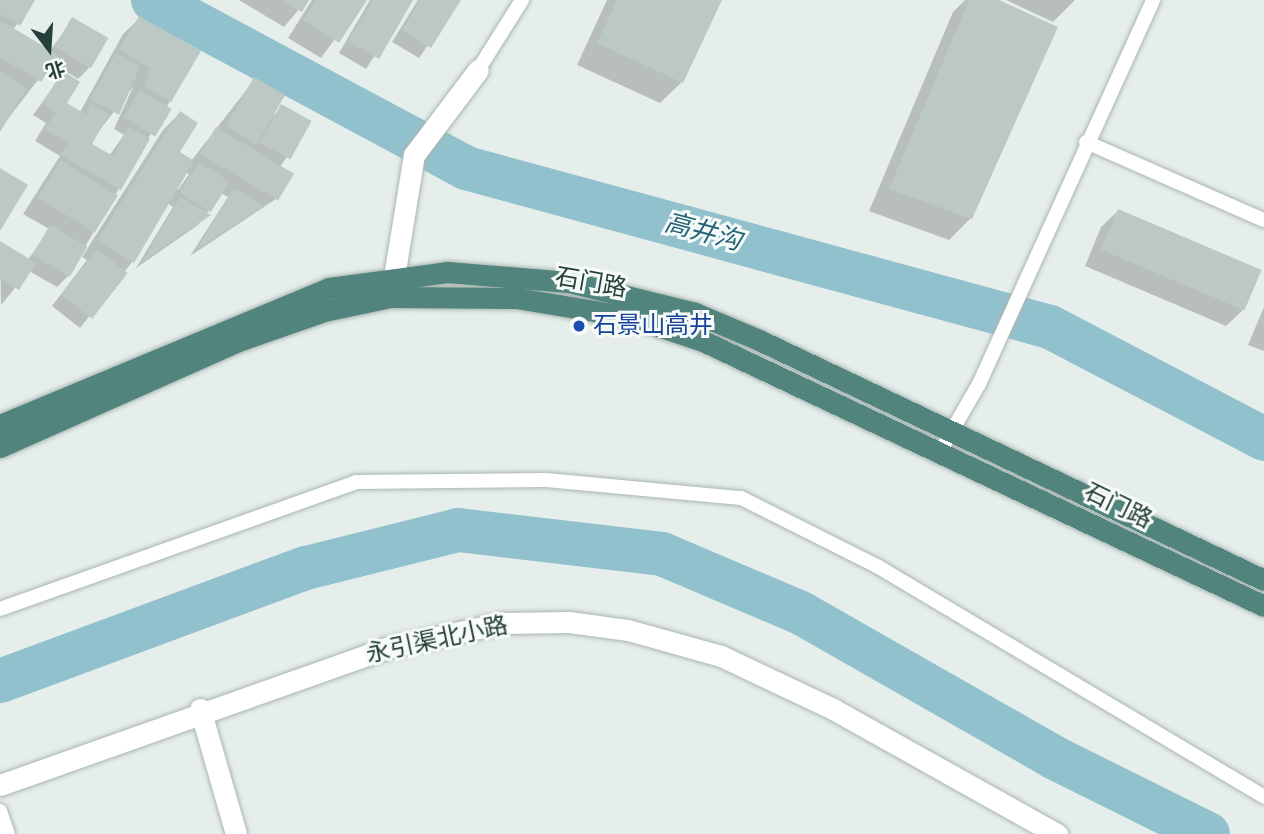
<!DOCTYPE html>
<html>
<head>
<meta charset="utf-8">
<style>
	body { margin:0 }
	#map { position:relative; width:1264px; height:834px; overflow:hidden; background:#e6eeeb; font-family:Rubik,"Noto Sans SC",sans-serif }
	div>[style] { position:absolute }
	.shadow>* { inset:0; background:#0003 }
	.river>* { height:44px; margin:-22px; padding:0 22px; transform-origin:22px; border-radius:22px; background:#92c1ce }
	.building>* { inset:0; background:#bbc8c4; transform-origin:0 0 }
	.roads { filter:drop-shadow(0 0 2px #a9b6b2) drop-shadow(0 0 2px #a9b6b2) }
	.service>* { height:14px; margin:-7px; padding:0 7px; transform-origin:7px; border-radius:7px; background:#fff }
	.minor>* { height:21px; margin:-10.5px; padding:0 10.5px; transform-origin:10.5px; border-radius:10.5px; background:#fff }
	.trunk>* { height:21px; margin:-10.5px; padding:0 10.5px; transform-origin:10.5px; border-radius:10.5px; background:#50847c }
	.dots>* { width:19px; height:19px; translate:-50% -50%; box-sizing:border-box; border:4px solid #f6faf8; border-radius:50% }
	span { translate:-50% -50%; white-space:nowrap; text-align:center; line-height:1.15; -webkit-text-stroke:6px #f6faf8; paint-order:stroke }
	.street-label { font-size:24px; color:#263f3a }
	.transit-label { font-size:24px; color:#164399 }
	.left { translate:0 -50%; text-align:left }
	.water-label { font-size:26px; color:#236477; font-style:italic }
	.north { position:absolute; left:14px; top:14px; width:70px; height:70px; -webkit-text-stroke:5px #f6faf8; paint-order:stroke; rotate:163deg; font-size:19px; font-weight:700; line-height:28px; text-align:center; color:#263f3a }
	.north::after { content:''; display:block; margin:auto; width:24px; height:32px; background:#263f3a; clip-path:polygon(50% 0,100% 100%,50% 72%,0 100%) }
</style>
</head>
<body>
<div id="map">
	<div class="shadow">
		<div style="clip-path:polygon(evenodd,0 0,33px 0,13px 30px,49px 52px,73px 19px,89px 68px,78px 79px,65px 71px,65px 103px,80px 112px,123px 34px,140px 18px,170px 101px,68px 276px,57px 287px,29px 271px,1px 305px,0 243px,28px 260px,49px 229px,23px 214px,60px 156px,35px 141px,46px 123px,33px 115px,65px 71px,51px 63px,0 129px,0 0,133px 87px,114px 129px,124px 135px,109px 156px,89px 144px,133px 87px)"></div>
		<div style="clip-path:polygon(239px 0,307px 0,284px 27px)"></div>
		<div style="clip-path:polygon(312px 0,363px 0,321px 58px,288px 38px)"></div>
		<div style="clip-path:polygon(370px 0,411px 0,366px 69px,339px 53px)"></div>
		<div style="clip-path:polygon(418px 0,459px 0,419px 58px,392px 42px)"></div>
		<div style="clip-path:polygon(607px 0,720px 0,682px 82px,660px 103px,577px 65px)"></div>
		<div style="clip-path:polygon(965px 0,995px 0,971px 218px,949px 240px,869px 211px,953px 12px)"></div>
		<div style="clip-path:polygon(1006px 0,1075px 0,1053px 22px)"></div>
		<div style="clip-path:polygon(evenodd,255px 79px,273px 116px,282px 107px,310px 122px,280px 167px,276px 199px,190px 256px,228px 197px,221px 193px,198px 225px,136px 268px,173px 207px,167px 203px,132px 262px,80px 328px,52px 306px,87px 260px,82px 257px,163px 130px,180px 113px,177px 153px,191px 161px,255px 79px,185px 172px,189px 174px,178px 190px,176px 188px,185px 172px)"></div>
		<div style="clip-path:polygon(1118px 211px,1243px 310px,1226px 326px,1085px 266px,1101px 227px)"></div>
		<div style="clip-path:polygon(1264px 307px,1264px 351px,1248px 345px)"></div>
	</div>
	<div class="river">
		<div style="left:153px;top:0;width:355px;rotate:28.2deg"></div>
		<div style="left:466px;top:168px;width:605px;rotate:15.23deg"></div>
		<div style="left:1050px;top:327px;width:242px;rotate:27.6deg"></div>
		<div style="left:0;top:681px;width:326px;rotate:-20.3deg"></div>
		<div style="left:306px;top:568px;width:157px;rotate:-14deg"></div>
		<div style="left:458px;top:530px;width:205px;rotate:6.7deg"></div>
		<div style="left:662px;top:554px;width:151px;rotate:23deg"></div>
		<div style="left:801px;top:613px;width:290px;rotate:29.7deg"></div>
		<div style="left:1053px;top:757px;width:173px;rotate:26.4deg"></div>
	</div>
	<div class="building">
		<div style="clip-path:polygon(0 0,35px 0,20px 26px,0 14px)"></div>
		<div style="clip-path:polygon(282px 0,309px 0,302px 12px)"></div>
		<div style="clip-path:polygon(316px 0,367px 0,339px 43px,303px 20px)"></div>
		<div style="clip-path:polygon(373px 0,413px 0,379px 59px,348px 41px)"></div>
		<div style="clip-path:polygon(420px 0,461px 0,431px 48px,402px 30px)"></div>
		<div style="clip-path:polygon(617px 0,722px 0,683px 83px,597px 43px)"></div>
		<div style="clip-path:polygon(969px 0,999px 0,1058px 27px,972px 219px,889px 189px)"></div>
		<div style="clip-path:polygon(139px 16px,201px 51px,171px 102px,145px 87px,150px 68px,119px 50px)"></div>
		<div style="left:72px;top:17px;width:42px;height:35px;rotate:30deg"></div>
		<div style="clip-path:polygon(0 20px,58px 55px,41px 82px,0 57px)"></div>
		<div style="clip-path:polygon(116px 53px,140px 67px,119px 115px,90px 99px)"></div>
		<div style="clip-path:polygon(0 71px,27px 88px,0 132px)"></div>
		<div style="clip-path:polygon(63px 71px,80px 82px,67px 103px,87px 115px,90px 103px,109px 114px,92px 144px,113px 156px,129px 127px,150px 139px,121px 190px,60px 155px,69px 144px,45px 129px,56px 112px,42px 103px)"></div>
		<div style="left:254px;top:77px;width:36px;height:57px;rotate:30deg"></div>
		<div style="left:140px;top:90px;width:37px;height:32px;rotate:31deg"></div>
		<div style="left:281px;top:104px;width:35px;height:44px;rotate:29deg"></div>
		<div style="clip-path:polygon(180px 111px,198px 123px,180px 152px,194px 161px,134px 263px,97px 240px)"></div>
		<div style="left:216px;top:127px;width:91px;height:31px;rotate:31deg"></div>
		<div style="left:61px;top:160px;width:67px;height:44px;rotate:32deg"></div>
		<div style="left:199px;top:162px;width:37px;height:36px;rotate:33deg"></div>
		<div style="clip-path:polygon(0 168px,28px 185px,0 231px)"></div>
		<div style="clip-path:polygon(234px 188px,263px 206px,196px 250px)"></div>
		<div style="clip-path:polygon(180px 197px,211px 215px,143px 261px)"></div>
		<div style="left:1118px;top:209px;width:156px;height:44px;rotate:23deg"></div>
		<div style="left:50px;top:225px;width:43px;height:35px;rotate:30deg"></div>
		<div style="clip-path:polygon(0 241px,36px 263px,19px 290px,0 278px)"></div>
		<div style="left:97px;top:249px;width:39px;height:58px;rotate:38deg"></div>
	</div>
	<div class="roads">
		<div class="service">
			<div style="left:478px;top:70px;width:83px;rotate:-57.8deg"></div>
			<div style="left:1086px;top:142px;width:194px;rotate:23.7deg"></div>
			<div style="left:941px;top:450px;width:76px;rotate:-60.1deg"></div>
			<div style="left:979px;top:384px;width:422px;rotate:-65.6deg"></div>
			<div style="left:0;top:609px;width:378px;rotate:-19.6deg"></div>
			<div style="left:356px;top:482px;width:190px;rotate:-0.6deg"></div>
			<div style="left:546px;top:480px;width:196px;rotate:5.3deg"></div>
			<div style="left:741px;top:498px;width:152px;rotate:26.6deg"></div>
			<div style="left:877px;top:566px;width:451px;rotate:30.8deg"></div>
			<div style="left:0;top:811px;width:24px;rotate:71deg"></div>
		</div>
		<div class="minor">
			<div style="left:391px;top:295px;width:142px;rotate:-80.7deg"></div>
			<div style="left:414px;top:155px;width:106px;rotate:-53deg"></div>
			<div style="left:200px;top:709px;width:130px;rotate:73.9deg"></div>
			<div style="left:0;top:785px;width:410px;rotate:-19.5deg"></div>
			<div style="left:386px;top:648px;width:119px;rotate:-12.2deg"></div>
			<div style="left:502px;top:623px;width:67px;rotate:-0.9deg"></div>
			<div style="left:569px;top:622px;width:60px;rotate:7.7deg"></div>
			<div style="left:628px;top:630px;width:97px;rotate:15.6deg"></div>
			<div style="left:721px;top:656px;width:124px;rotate:25.3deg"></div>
			<div style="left:833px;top:709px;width:257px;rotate:29.2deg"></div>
		</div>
		<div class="trunk">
			<div style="left:0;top:425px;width:356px;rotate:-22.6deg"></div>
			<div style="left:329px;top:288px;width:119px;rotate:-7.7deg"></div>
			<div style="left:447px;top:272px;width:122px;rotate:4.7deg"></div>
			<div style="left:569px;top:282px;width:130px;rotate:13.8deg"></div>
			<div style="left:695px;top:313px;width:69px;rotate:22.9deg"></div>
			<div style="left:759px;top:340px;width:559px;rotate:25.42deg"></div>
			<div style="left:0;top:447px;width:261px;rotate:-24deg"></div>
			<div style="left:238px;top:341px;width:91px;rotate:-19.2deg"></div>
			<div style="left:324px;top:311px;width:68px;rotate:-11.8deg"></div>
			<div style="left:391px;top:297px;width:125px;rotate:0.5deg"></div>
			<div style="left:516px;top:298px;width:117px;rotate:9.4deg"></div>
			<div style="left:631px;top:317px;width:76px;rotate:18.4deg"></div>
			<div style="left:703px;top:341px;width:620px;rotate:25.28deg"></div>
		</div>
	</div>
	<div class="dots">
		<div style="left:579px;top:326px;background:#1a4fb4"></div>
	</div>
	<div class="street-label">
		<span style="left:591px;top:283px;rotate:10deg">石门路</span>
		<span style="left:1118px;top:506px;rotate:26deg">石门路</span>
		<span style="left:437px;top:640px;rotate:-12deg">永引渠北小路</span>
	</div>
	<div class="transit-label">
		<span class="left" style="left:593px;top:326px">石景山高井</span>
	</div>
	<div class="water-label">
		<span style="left:703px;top:232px;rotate:15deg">高井沟</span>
	</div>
	<div class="north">北</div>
</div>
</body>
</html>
